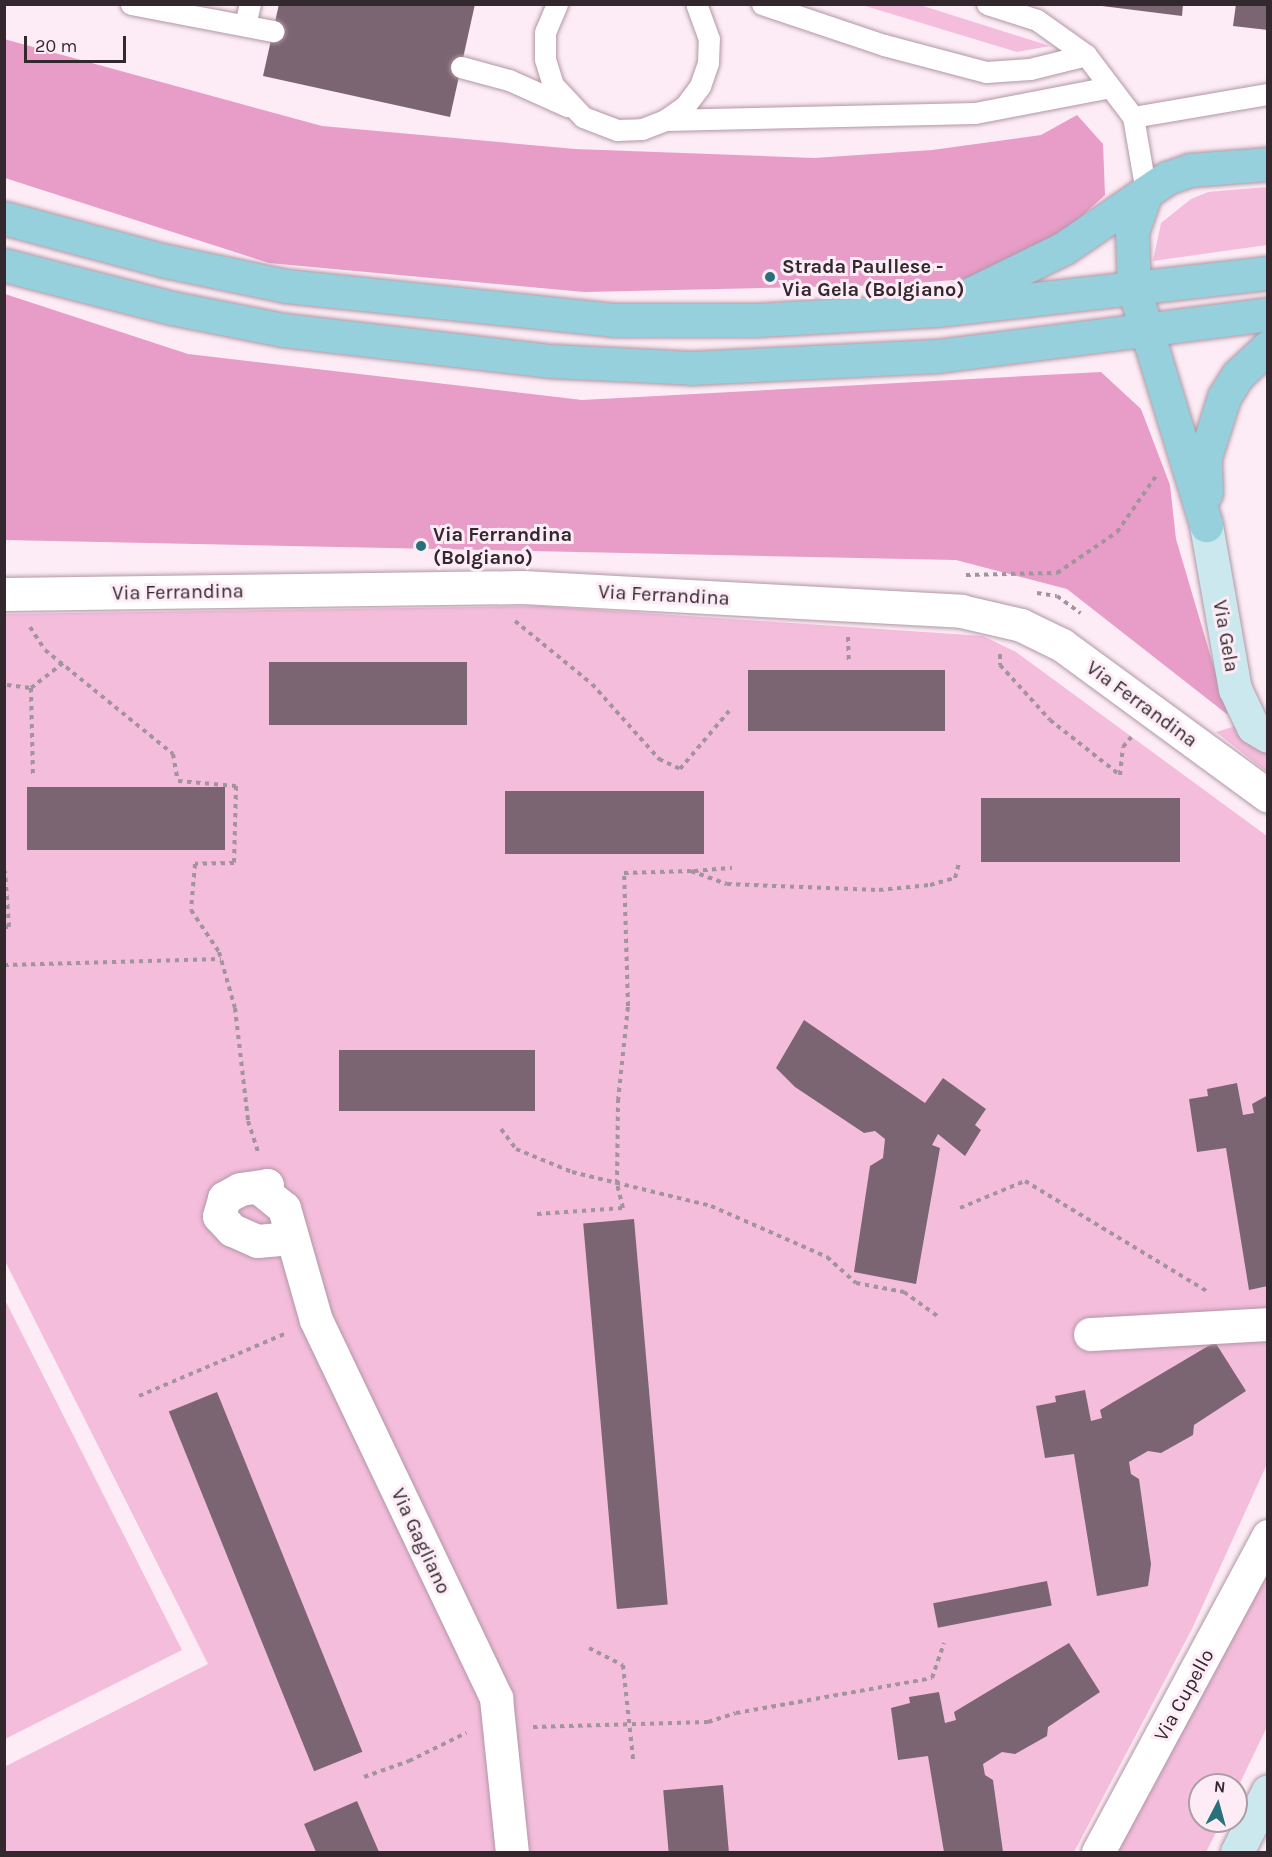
<!DOCTYPE html>
<html>
<head>
<meta charset="utf-8">
<style>
	body { margin:0 }
	#map { position:relative; width:1272px; height:1857px; overflow:hidden; background:#fdecf5; font-family:Karla,sans-serif }
	div>[style] { position:absolute }
	.green>* { inset:0; background:#f5bddc }
	.forest>* { inset:0; background:#e79dc7 }
	.building>* { inset:0; background:#7c6572; transform-origin:0 0 }
	.path>* { height:4px; margin-top:-2px; transform-origin:0; background:repeating-linear-gradient(90deg,#a2949c 0 4.5px,transparent 0 9px) }
	.roads { filter:drop-shadow(0 0 2px #b197a5) drop-shadow(0 0 2px #b197a5) }
	.lane>* { height:21px; margin:-10.5px; padding:0 10.5px; transform-origin:10.5px; border-radius:10.5px; background:#fff }
	.street>* { height:33px; margin:-16.5px; padding:0 16.5px; transform-origin:16.5px; border-radius:16.5px; background:#fff }
	.secondary>* { height:33px; margin:-16.5px; padding:0 16.5px; transform-origin:16.5px; border-radius:16.5px; background:#cae8ed }
	.primary>* { height:33px; margin:-16.5px; padding:0 16.5px; transform-origin:16.5px; border-radius:16.5px; background:#95d0dc }
	.dots>* { width:16px; height:16px; translate:-50% -50%; box-sizing:border-box; border:3px solid #fdecf5; border-radius:50% }
	span { translate:-50% -50%; white-space:nowrap; text-align:center; line-height:1.15; -webkit-text-stroke:6px #fdecf5; paint-order:stroke }
	.poi-label { font-size:20px; color:#32282e; font-weight:700 }
	.left { translate:0 -50%; text-align:left }
	.street-label { font-size:20px; color:#32282e }
	.frame { position:absolute; inset:0; border:6px solid #32282e; pointer-events:none }
	.north { position:absolute; left:1188px; top:1773px; width:60px; height:60px; box-sizing:border-box; background:#fdecf5; border:2px solid #ac9ea5; border-radius:50%; rotate:6deg; font-size:16px; font-weight:700; line-height:24px; text-align:center; color:#32282e }
	.north::after { content:''; display:block; margin:auto; width:21px; height:27px; background:#29707d; clip-path:polygon(50% 0,100% 100%,50% 72%,0 100%) }
	.scale { position:absolute; left:24px; top:36px; width:102px; height:27px; box-sizing:border-box; border:3px solid #32282e; border-top:0; padding-left:8px; font-size:18px; line-height:21px; white-space:nowrap; color:#32282e; -webkit-text-stroke:4px #fdecf5; paint-order:stroke }
</style>
</head>
<body>
<div id="map">
	<div class="green">
		<div style="clip-path:polygon(862px 5px,920px 5px,1050px 46px,1017px 52px)"></div>
		<div style="clip-path:polygon(1267px 187px,1267px 245px,1153px 261px,1161px 223px,1191px 199px,1208px 192px)"></div>
		<div style="clip-path:polygon(540px 606px,983px 636px,1016px 652px,1267px 836px,1267px 1464px,1192px 1629px,1074px 1852px,5px 1852px,4px 1767px,208px 1664px,5px 1261px,5px 614px)"></div>
		<div style="clip-path:polygon(1242px 724px,1267px 741px,1267px 772px,1216px 732px)"></div>
		<div style="clip-path:polygon(4px 1298px,182px 1650px,5px 1739px,4px 1739px)"></div>
		<div style="clip-path:polygon(1267px 1538px,1267px 1727px,1236px 1791px,1236px 1785px,1200px 1785px,1200px 1821px,1222px 1821px,1206px 1852px,1107px 1852px)"></div>
	</div>
	<div class="forest">
		<div style="clip-path:polygon(4px 39px,322px 126px,575px 149px,814px 158px,932px 150px,1041px 135px,1077px 115px,1103px 144px,1105px 195px,1061px 235px,966px 279px,893px 285px,584px 292px,269px 263px,5px 178px)"></div>
		<div style="clip-path:polygon(5px 294px,188px 354px,582px 400px,1101px 372px,1141px 409px,1170px 485px,1176px 539px,1228px 715px,1067px 589px,956px 560px,5px 540px)"></div>
	</div>
	<div class="building">
		<div style="clip-path:polygon(279px 4px,475px 4px,450px 117px,263px 76px)"></div>
		<div style="clip-path:polygon(1086px 4px,1183px 4px,1182px 16px)"></div>
		<div style="clip-path:polygon(1236px 4px,1268px 4px,1268px 30px,1233px 26px)"></div>
		<div style="left:269px;top:662px;width:198px;height:63px"></div>
		<div style="left:748px;top:670px;width:197px;height:61px"></div>
		<div style="left:27px;top:787px;width:198px;height:63px"></div>
		<div style="left:505px;top:791px;width:199px;height:63px"></div>
		<div style="left:1180px;top:798px;width:64px;height:199px;rotate:90deg"></div>
		<div style="clip-path:polygon(804px 1020px,925px 1103px,943px 1078px,986px 1109px,975px 1125px,981px 1130px,965px 1156px,938px 1134px,932px 1145px,940px 1148px,916px 1284px,854px 1272px,870px 1166px,883px 1158px,885px 1139px,875px 1131px,864px 1133px,795px 1087px,776px 1068px)"></div>
		<div style="left:535px;top:1050px;width:61px;height:196px;rotate:90deg"></div>
		<div style="clip-path:polygon(1237px 1083px,1243px 1115px,1254px 1113px,1252px 1104px,1268px 1095px,1268px 1286px,1249px 1290px,1226px 1148px,1197px 1152px,1189px 1099px,1208px 1096px,1207px 1089px)"></div>
		<div style="left:634px;top:1219px;width:387px;height:51px;rotate:85deg"></div>
		<div style="clip-path:polygon(1215px 1342px,1246px 1391px,1194px 1425px,1193px 1435px,1161px 1453px,1148px 1451px,1129px 1462px,1131px 1474px,1139px 1479px,1151px 1564px,1148px 1586px,1097px 1596px,1074px 1454px,1045px 1458px,1036px 1406px,1056px 1402px,1055px 1396px,1085px 1390px,1091px 1421px,1102px 1418px,1100px 1410px)"></div>
		<div style="left:217px;top:1392px;width:388px;height:52px;rotate:68deg"></div>
		<div style="left:1047px;top:1581px;width:25px;height:116px;rotate:79deg"></div>
		<div style="clip-path:polygon(1069px 1643px,1100px 1692px,1048px 1727px,1047px 1736px,1015px 1754px,1002px 1752px,983px 1764px,985px 1775px,993px 1780px,1003px 1852px,944px 1852px,928px 1756px,898px 1760px,891px 1708px,910px 1703px,909px 1697px,939px 1692px,945px 1723px,956px 1720px,954px 1712px)"></div>
		<div style="left:723px;top:1785px;width:67px;height:60px;rotate:85deg"></div>
		<div style="clip-path:polygon(357px 1801px,379px 1852px,316px 1852px,304px 1824px)"></div>
	</div>
	<div class="path">
		<div style="left:966px;top:575px;width:91px;rotate:-1.3deg"></div>
		<div style="left:1057px;top:573px;width:73px;rotate:-34.3deg"></div>
		<div style="left:1117px;top:532px;width:68px;rotate:-55.1deg"></div>
		<div style="left:1037px;top:593px;width:20px;rotate:9deg"></div>
		<div style="left:1057px;top:596px;width:29px;rotate:36deg"></div>
		<div style="left:515px;top:621px;width:99px;rotate:39.3deg"></div>
		<div style="left:592px;top:684px;width:101px;rotate:48.2deg"></div>
		<div style="left:659px;top:759px;width:23px;rotate:25deg"></div>
		<div style="left:680px;top:769px;width:76px;rotate:-49.8deg"></div>
		<div style="left:30px;top:627px;width:27px;rotate:57deg"></div>
		<div style="left:45px;top:650px;width:165px;rotate:39.1deg"></div>
		<div style="left:173px;top:754px;width:27px;rotate:80deg"></div>
		<div style="left:178px;top:781px;width:58px;rotate:4.9deg"></div>
		<div style="left:236px;top:786px;width:77px;rotate:91.5deg"></div>
		<div style="left:234px;top:863px;width:39px;rotate:179deg"></div>
		<div style="left:195px;top:864px;width:46px;rotate:95deg"></div>
		<div style="left:191px;top:910px;width:50px;rotate:56.3deg"></div>
		<div style="left:219px;top:952px;width:58px;rotate:74.1deg"></div>
		<div style="left:235px;top:1008px;width:114px;rotate:83.4deg"></div>
		<div style="left:248px;top:1121px;width:33px;rotate:72deg"></div>
		<div style="left:848px;top:637px;width:23px;rotate:88deg"></div>
		<div style="left:1000px;top:654px;width:11px;rotate:90deg"></div>
		<div style="left:1000px;top:665px;width:74px;rotate:47.7deg"></div>
		<div style="left:1050px;top:720px;width:89px;rotate:38.2deg"></div>
		<div style="left:1120px;top:775px;width:28px;rotate:-84deg"></div>
		<div style="left:1123px;top:747px;width:13px;rotate:-51deg"></div>
		<div style="left:7px;top:685px;width:24px;rotate:7deg"></div>
		<div style="left:31px;top:688px;width:41px;rotate:-38deg"></div>
		<div style="left:31px;top:688px;width:90px;rotate:88.7deg"></div>
		<div style="left:694px;top:871px;width:38px;rotate:-5deg"></div>
		<div style="left:4px;top:927px;width:5px"></div>
		<div style="left:9px;top:927px;width:56px;rotate:-94.1deg"></div>
		<div style="left:4px;top:965px;width:217px;rotate:-1.6deg"></div>
		<div style="left:501px;top:1129px;width:25px;rotate:53deg"></div>
		<div style="left:516px;top:1149px;width:61px;rotate:22.3deg"></div>
		<div style="left:572px;top:1172px;width:143px;rotate:13.7deg"></div>
		<div style="left:711px;top:1206px;width:127px;rotate:23.7deg"></div>
		<div style="left:827px;top:1257px;width:39px;rotate:42deg"></div>
		<div style="left:856px;top:1283px;width:49px;rotate:10.6deg"></div>
		<div style="left:904px;top:1292px;width:44px;rotate:35.8deg"></div>
		<div style="left:960px;top:1208px;width:70px;rotate:-22.6deg"></div>
		<div style="left:1025px;top:1181px;width:214px;rotate:31.2deg"></div>
		<div style="left:537px;top:1214px;width:86px;rotate:-4deg"></div>
		<div style="left:623px;top:1208px;width:25px;rotate:-104deg"></div>
		<div style="left:617px;top:1184px;width:83px;rotate:-89.3deg"></div>
		<div style="left:618px;top:1101px;width:96px;rotate:-84deg"></div>
		<div style="left:628px;top:1006px;width:133px;rotate:-91.7deg"></div>
		<div style="left:624px;top:873px;width:67px;rotate:-1.7deg"></div>
		<div style="left:691px;top:871px;width:38px;rotate:20deg"></div>
		<div style="left:727px;top:884px;width:152px;rotate:2.3deg"></div>
		<div style="left:879px;top:890px;width:51px;rotate:-5.6deg"></div>
		<div style="left:930px;top:885px;width:26px;rotate:-16deg"></div>
		<div style="left:955px;top:878px;width:16px;rotate:-75deg"></div>
		<div style="left:139px;top:1396px;width:161px;rotate:-23.1deg"></div>
		<div style="left:589px;top:1648px;width:38px;rotate:27deg"></div>
		<div style="left:623px;top:1665px;width:95px;rotate:83.9deg"></div>
		<div style="left:533px;top:1727px;width:175px;rotate:-1.6deg"></div>
		<div style="left:708px;top:1722px;width:29px;rotate:-18deg"></div>
		<div style="left:736px;top:1713px;width:199px;rotate:-10.1deg"></div>
		<div style="left:932px;top:1678px;width:37px;rotate:-71deg"></div>
		<div style="left:364px;top:1777px;width:48px;rotate:-19.6deg"></div>
		<div style="left:409px;top:1761px;width:64px;rotate:-26.2deg"></div>
	</div>
	<div class="roads">
		<div class="lane">
			<div style="left:131px;top:4px;width:145px;rotate:10.8deg"></div>
			<div style="left:557px;top:4px;width:30px;rotate:113deg"></div>
			<div style="left:545px;top:32px;width:27px;rotate:90deg"></div>
			<div style="left:545px;top:59px;width:27px;rotate:73deg"></div>
			<div style="left:553px;top:85px;width:44px;rotate:46.8deg"></div>
			<div style="left:583px;top:117px;width:36px;rotate:21deg"></div>
			<div style="left:617px;top:130px;width:25px;rotate:-2deg"></div>
			<div style="left:642px;top:129px;width:25px;rotate:-21deg"></div>
			<div style="left:665px;top:120px;width:24px;rotate:-35deg"></div>
			<div style="left:685px;top:106px;width:25px;rotate:-53deg"></div>
			<div style="left:700px;top:86px;width:24px;rotate:-71deg"></div>
			<div style="left:708px;top:63px;width:24px;rotate:-88deg"></div>
			<div style="left:709px;top:39px;width:37px;rotate:-110deg"></div>
			<div style="left:762px;top:4px;width:129px;rotate:18.6deg"></div>
			<div style="left:884px;top:45px;width:106px;rotate:14.8deg"></div>
			<div style="left:986px;top:72px;width:44px;rotate:-3.9deg"></div>
			<div style="left:1030px;top:69px;width:58px;rotate:-14deg"></div>
			<div style="left:987px;top:4px;width:52px;rotate:17.7deg"></div>
			<div style="left:1037px;top:20px;width:60px;rotate:35.5deg"></div>
			<div style="left:1086px;top:55px;width:78px;rotate:52.8deg"></div>
			<div style="left:245px;top:25px;width:22px;rotate:-77deg"></div>
			<div style="left:461px;top:67px;width:50px;rotate:15.2deg"></div>
			<div style="left:509px;top:80px;width:64px;rotate:24.1deg"></div>
			<div style="left:665px;top:120px;width:310px;rotate:-1.3deg"></div>
			<div style="left:975px;top:113px;width:137px;rotate:-10.9deg"></div>
			<div style="left:1146px;top:192px;width:76px;rotate:-99.8deg"></div>
			<div style="left:1133px;top:117px;width:137px;rotate:-9.7deg"></div>
		</div>
		<div class="street">
			<div style="left:4px;top:594px;width:519px;rotate:-0.77deg"></div>
			<div style="left:523px;top:587px;width:439px;rotate:3.1deg"></div>
			<div style="left:961px;top:611px;width:62px;rotate:13.1deg"></div>
			<div style="left:1021px;top:625px;width:46px;rotate:26deg"></div>
			<div style="left:1062px;top:645px;width:255px;rotate:36.2deg"></div>
			<div style="left:291px;top:1238px;width:34px;rotate:175deg"></div>
			<div style="left:257px;top:1241px;width:27px;rotate:-156deg"></div>
			<div style="left:232px;top:1230px;width:19px;rotate:-133deg"></div>
			<div style="left:219px;top:1216px;width:19px;rotate:-74deg"></div>
			<div style="left:224px;top:1198px;width:18px;rotate:-29deg"></div>
			<div style="left:240px;top:1189px;width:27px;rotate:-8deg"></div>
			<div style="left:267px;top:1185px;width:7px;rotate:124deg"></div>
			<div style="left:263px;top:1191px;width:27px;rotate:39deg"></div>
			<div style="left:284px;top:1208px;width:116px;rotate:74.1deg"></div>
			<div style="left:316px;top:1320px;width:419px;rotate:64.5deg"></div>
			<div style="left:496px;top:1698px;width:155px;rotate:84.1deg"></div>
			<div style="left:1090px;top:1334px;width:178px;rotate:-3.2deg"></div>
			<div style="left:1098px;top:1852px;width:359px;rotate:-61.7deg"></div>
		</div>
		<div class="secondary">
			<div style="left:1206px;top:525px;width:167px;rotate:80deg"></div>
			<div style="left:1235px;top:689px;width:42px;rotate:64.7deg"></div>
			<div style="left:1253px;top:727px;width:17px;rotate:31deg"></div>
			<div style="left:1237px;top:1852px;width:68px;rotate:-63.1deg"></div>
		</div>
		<div class="primary">
			<div style="left:1146px;top:192px;width:42px;rotate:109.3deg"></div>
			<div style="left:1132px;top:232px;width:57px;rotate:88deg"></div>
			<div style="left:1134px;top:289px;width:247px;rotate:73deg"></div>
			<div style="left:4px;top:218px;width:168px;rotate:14.9deg"></div>
			<div style="left:166px;top:261px;width:123px;rotate:11.8deg"></div>
			<div style="left:286px;top:286px;width:329px;rotate:5.9deg"></div>
			<div style="left:613px;top:320px;width:144px"></div>
			<div style="left:757px;top:320px;width:180px;rotate:-3.2deg"></div>
			<div style="left:937px;top:310px;width:333px;rotate:-6.4deg"></div>
			<div style="left:4px;top:265px;width:173px;rotate:14.4deg"></div>
			<div style="left:172px;top:308px;width:113px;rotate:11.2deg"></div>
			<div style="left:283px;top:330px;width:270px;rotate:6.6deg"></div>
			<div style="left:551px;top:361px;width:141px;rotate:2.8deg"></div>
			<div style="left:692px;top:368px;width:245px;rotate:-2.8deg"></div>
			<div style="left:937px;top:356px;width:334px;rotate:-7.2deg"></div>
			<div style="left:960px;top:299px;width:116px;rotate:-26.1deg"></div>
			<div style="left:1064px;top:248px;width:125px;rotate:-34.2deg"></div>
			<div style="left:1167px;top:178px;width:24px;rotate:-19deg"></div>
			<div style="left:1190px;top:170px;width:78px;rotate:-4.4deg"></div>
			<div style="left:1206px;top:493px;width:36px;rotate:-92deg"></div>
			<div style="left:1205px;top:457px;width:63px;rotate:-72.4deg"></div>
			<div style="left:1224px;top:397px;width:26px;rotate:-58deg"></div>
			<div style="left:1238px;top:375px;width:41px;rotate:-43deg"></div>
		</div>
	</div>
	<div class="dots">
		<div style="left:770px;top:277px;background:#29707d"></div>
		<div style="left:421px;top:546px;background:#29707d"></div>
	</div>
	<div class="poi-label">
		<span class="left" style="left:782px;top:278px">Strada Paullese -<br>Via Gela (Bolgiano)</span>
		<span class="left" style="left:433px;top:546px">Via Ferrandina<br>(Bolgiano)</span>
	</div>
	<div class="street-label">
		<span style="left:178px;top:592px;rotate:-1deg">Via Ferrandina</span>
		<span style="left:664px;top:595px;rotate:3deg">Via Ferrandina</span>
		<span style="left:1226px;top:636px;rotate:80deg">Via Gela</span>
		<span style="left:1142px;top:704px;rotate:36deg">Via Ferrandina</span>
		<span style="left:421px;top:1541px;rotate:65deg">Via Gagliano</span>
		<span style="left:1184px;top:1695px;rotate:-61deg">Via Cupello</span>
	</div>
	<div class="frame"></div>
	<div class="north">N</div>
	<div class="scale">20 m</div>
</div>
</body>
</html>
